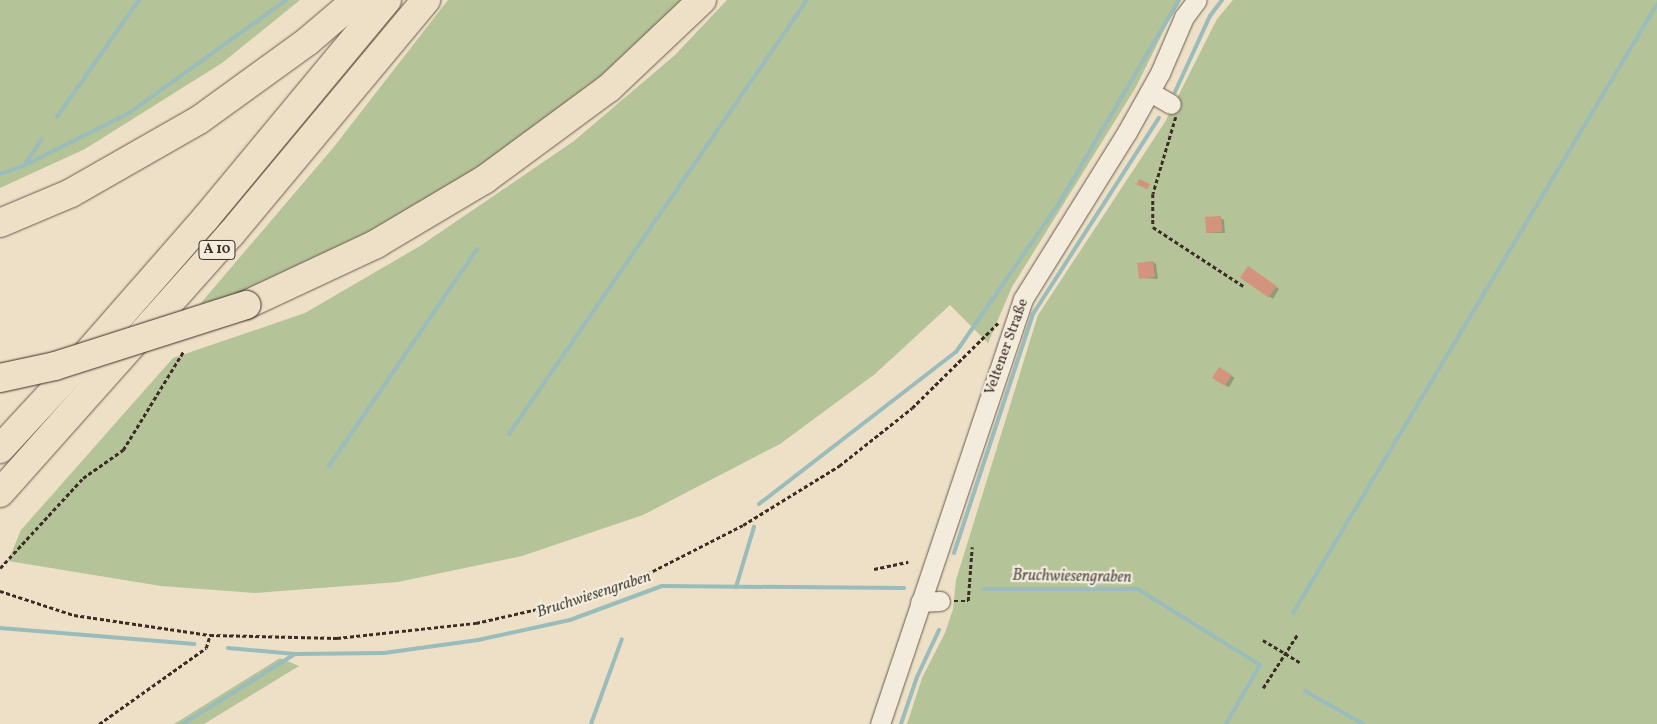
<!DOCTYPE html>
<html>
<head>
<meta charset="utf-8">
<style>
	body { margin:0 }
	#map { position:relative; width:1657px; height:724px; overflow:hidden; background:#ede0c7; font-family:Vollkorn,serif }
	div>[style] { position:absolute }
	.green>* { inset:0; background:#b5c398 }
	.shadow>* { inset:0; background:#0003; transform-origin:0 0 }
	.stream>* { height:4px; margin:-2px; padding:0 2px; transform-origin:2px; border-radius:2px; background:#9abcba }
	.building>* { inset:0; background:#d3937c; transform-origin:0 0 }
	.path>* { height:2.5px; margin-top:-1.25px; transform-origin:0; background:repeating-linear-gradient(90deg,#3c2d25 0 4px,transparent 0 6.5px) }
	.roads { filter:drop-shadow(0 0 1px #685a4e) drop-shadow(0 0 1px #685a4e) }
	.minor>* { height:19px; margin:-9.5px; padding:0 9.5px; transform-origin:9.5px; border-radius:9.5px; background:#f3ebdb }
	.highway>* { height:28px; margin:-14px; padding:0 14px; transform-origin:14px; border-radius:14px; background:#ede0c7 }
	.bridges { filter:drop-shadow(0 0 1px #3c2d25) drop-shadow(0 0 1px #3c2d25) }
	.highway-bridge>* { height:28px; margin:-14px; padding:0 14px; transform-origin:14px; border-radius:14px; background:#ede0c7 }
	span { translate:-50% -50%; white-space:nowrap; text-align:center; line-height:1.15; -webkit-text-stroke:4.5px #f3ebdb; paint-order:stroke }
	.shield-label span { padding:1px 4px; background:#f3ebdb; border:1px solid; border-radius:4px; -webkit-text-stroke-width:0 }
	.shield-label { font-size:14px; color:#3c2d25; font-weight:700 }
	.street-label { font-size:15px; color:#3c2d25 }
	.water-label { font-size:16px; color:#54514a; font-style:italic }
</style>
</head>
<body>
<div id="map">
	<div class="green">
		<div style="clip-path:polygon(0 0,300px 0,222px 63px,85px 149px,0 188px)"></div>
		<div style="clip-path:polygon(448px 0,685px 0,603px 76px,482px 166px,395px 220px,243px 291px,200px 304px,333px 148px)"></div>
		<div style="clip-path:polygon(727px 0,1179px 0,1136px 87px,1012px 287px,988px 343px,950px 305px,875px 374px,780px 444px,643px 515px,522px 556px,398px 582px,255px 593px,161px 586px,8px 561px,21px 530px,173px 358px,305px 313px,420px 246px,574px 141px,675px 55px)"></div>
		<div style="clip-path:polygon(1233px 0,1657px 0,1657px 724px,907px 724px,922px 678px,945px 633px,953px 609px,956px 580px,1038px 315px,1165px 122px,1217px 19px)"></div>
		<div style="clip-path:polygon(280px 658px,299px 666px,204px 724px,174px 724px)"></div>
	</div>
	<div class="shadow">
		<div style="clip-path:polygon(1220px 218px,1224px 220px,1225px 233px,1208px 233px)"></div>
		<div style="clip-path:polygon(1153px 262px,1156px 264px,1158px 279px,1140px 278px)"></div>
		<div style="clip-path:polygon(1252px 270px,1279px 289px,1273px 299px,1241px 278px)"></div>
		<div style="left:1220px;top:369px;width:17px;height:11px;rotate:31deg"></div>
	</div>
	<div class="stream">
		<div style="left:1175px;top:92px;width:84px;rotate:-65.3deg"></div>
		<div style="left:1210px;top:16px;width:20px;rotate:-53deg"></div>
		<div style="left:57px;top:117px;width:143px;rotate:-55deg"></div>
		<div style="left:25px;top:164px;width:30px;rotate:-56deg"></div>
		<div style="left:0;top:174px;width:24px;rotate:-19deg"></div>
		<div style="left:23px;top:166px;width:119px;rotate:-26.6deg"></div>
		<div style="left:129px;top:113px;width:193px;rotate:-35.7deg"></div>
		<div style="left:509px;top:434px;width:526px;rotate:-55.53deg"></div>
		<div style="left:329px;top:466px;width:263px;rotate:-55.7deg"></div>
		<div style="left:759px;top:504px;width:249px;rotate:-37.7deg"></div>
		<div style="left:956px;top:352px;width:181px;rotate:-55.3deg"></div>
		<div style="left:1059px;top:203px;width:236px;rotate:-59.4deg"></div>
		<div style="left:954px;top:553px;width:252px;rotate:-71.7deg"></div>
		<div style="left:1033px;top:314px;width:233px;rotate:-57.3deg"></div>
		<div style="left:736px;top:587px;width:63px;rotate:-73.3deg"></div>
		<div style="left:983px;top:589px;width:155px"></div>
		<div style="left:1138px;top:589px;width:144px;rotate:31.9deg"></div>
		<div style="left:1260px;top:665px;width:68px;rotate:120deg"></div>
		<div style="left:1293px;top:613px;width:709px;rotate:-59.13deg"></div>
		<div style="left:0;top:628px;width:195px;rotate:4.7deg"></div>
		<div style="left:228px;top:648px;width:67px;rotate:5.1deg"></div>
		<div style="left:295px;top:654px;width:89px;rotate:-0.6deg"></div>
		<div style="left:384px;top:653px;width:95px;rotate:-7.9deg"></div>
		<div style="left:478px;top:640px;width:94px;rotate:-12.3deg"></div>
		<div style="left:570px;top:620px;width:98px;rotate:-20.3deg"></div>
		<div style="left:662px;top:586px;width:242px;rotate:0.5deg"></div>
		<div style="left:1305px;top:691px;width:67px;rotate:29.6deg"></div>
		<div style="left:183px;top:724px;width:132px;rotate:-32deg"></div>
		<div style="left:591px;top:724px;width:90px;rotate:-70deg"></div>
		<div style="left:901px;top:724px;width:50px;rotate:-71.2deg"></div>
		<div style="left:917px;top:677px;width:52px;rotate:-64.9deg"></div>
	</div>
	<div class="building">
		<div style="left:1139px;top:179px;width:12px;height:6px;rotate:24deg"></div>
		<div style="left:1221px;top:216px;width:16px;height:16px;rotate:86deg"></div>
		<div style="left:1153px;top:261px;width:16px;height:16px;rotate:83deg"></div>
		<div style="left:1248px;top:266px;width:35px;height:14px;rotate:35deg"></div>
		<div style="left:1219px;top:367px;width:15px;height:13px;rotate:32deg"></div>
	</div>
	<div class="path">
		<div style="left:1176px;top:117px;width:80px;rotate:106.6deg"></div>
		<div style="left:1153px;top:194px;width:33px;rotate:90deg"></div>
		<div style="left:1153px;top:227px;width:108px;rotate:33.2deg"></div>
		<div style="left:0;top:568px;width:122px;rotate:-47.3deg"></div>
		<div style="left:83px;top:478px;width:49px;rotate:-35deg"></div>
		<div style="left:123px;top:450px;width:115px;rotate:-58.5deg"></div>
		<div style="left:874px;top:569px;width:35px;rotate:-12deg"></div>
		<div style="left:0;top:591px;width:78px;rotate:18deg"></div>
		<div style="left:74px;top:615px;width:137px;rotate:8.4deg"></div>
		<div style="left:210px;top:635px;width:127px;rotate:1.4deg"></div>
		<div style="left:337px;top:638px;width:140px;rotate:-6.2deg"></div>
		<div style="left:476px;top:623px;width:125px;rotate:-12.9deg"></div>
		<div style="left:598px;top:595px;width:47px;rotate:-22.7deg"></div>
		<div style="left:641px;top:577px;width:114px;rotate:-27deg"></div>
		<div style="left:743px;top:525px;width:113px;rotate:-31.6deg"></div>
		<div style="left:839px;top:466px;width:93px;rotate:-38.5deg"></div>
		<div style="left:912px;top:408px;width:121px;rotate:-44.7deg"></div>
		<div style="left:954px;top:601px;width:14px"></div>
		<div style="left:968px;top:601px;width:54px;rotate:-85.8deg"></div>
		<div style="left:1263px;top:640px;width:44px;rotate:31.2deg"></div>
		<div style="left:1263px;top:688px;width:63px;rotate:-57.3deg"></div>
		<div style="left:99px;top:724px;width:131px;rotate:-35.4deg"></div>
		<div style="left:206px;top:648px;width:14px;rotate:-73deg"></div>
	</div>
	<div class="roads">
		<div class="minor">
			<div style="left:1150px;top:92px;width:24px;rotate:30deg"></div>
			<div style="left:920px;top:602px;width:20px;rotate:-3deg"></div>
			<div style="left:880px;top:724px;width:448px;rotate:-71.4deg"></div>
			<div style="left:1023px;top:299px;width:197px;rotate:-58.1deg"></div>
			<div style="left:1127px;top:132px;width:68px;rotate:-60.8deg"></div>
			<div style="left:1160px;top:73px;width:61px;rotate:-66.8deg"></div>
			<div style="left:1184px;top:17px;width:21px;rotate:-53deg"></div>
		</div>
		<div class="highway">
			<div style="left:0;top:223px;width:77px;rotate:-22.9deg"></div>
			<div style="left:71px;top:193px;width:147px;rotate:-29.7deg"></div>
			<div style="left:199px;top:120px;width:135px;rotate:-35.9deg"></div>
			<div style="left:308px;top:41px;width:63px;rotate:-40.5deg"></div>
			<div style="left:246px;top:305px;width:144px;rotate:-25.1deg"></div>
			<div style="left:376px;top:244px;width:126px;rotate:-30.7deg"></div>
			<div style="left:484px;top:180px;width:155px;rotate:-36.4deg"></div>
			<div style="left:609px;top:88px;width:128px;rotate:-43.4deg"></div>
			<div style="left:0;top:449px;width:105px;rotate:-47.3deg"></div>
			<div style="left:71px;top:372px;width:203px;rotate:-48.8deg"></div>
			<div style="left:205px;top:219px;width:285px;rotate:-50.3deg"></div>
			<div style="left:0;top:493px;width:347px;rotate:-48.3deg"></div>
			<div style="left:231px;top:234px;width:305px;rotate:-50.2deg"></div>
		</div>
	</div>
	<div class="bridges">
		<div class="highway-bridge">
			<div style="left:0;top:378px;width:56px;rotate:-12.3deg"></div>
			<div style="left:55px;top:366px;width:201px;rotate:-17.7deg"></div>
		</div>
	</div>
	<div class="shield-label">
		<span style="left:217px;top:250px">A 10</span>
	</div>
	<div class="street-label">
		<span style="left:1007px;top:347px;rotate:-70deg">Veltener Straße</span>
	</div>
	<div class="water-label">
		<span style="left:1072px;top:577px;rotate:1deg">Bruchwiesengraben</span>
		<span style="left:594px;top:595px;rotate:-18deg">Bruchwiesengraben</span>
	</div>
</div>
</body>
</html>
